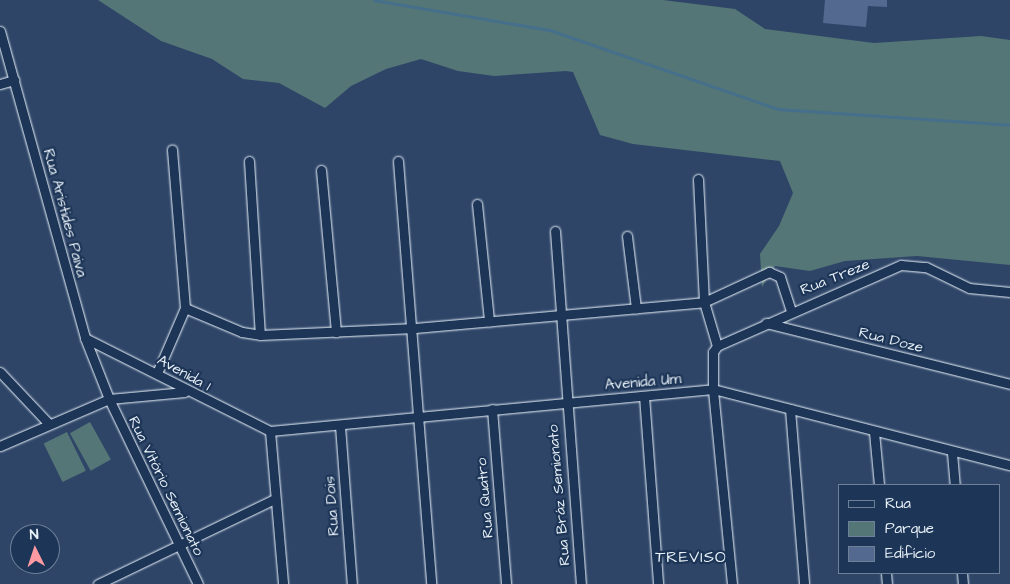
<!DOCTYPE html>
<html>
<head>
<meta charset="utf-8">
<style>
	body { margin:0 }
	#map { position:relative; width:1010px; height:584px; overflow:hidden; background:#2e4568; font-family:"Architects Daughter",sans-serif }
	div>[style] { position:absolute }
	.green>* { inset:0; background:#547676; transform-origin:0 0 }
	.stream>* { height:2.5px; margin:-1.25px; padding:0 1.25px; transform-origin:1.25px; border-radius:1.25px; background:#456f8b }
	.building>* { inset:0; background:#546990 }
	.roads { filter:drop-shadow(0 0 1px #e8f1f8) drop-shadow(0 0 1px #e8f1f8) }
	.street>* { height:9px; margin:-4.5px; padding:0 4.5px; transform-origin:4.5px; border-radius:4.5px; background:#1d3557 }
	span { translate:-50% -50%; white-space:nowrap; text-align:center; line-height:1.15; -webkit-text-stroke:4.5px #1d3557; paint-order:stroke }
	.street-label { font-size:15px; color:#e8f1f8 }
	.neighbourhood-label { font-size:16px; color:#e8f1f8; letter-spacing:1px }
	.legend { position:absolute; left:838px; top:484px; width:162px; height:90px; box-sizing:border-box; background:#1d3557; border:1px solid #6e8097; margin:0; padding:6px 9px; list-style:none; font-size:15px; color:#e8f1f8 }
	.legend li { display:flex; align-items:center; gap:10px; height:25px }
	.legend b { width:25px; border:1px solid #6e8097 }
	.north { position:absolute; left:10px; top:524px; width:50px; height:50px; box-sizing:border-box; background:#1d3557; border:1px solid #6e8097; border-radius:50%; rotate:356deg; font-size:14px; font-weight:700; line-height:20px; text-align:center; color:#e8f1f8 }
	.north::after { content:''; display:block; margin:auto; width:18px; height:22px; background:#ff9aa2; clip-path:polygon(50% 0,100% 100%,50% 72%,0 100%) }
</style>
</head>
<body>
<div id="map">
	<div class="green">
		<div style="clip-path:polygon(98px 0,663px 0,735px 9px,765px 29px,874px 43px,981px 36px,1010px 40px,1010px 265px,917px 256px,845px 261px,810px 271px,775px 266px,762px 287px,760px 254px,779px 226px,793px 193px,780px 161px,633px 144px,600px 135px,573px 72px,566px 71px,494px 76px,458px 71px,421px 59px,386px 69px,351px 86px,325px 108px,279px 83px,243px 79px,212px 59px,161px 41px)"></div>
		<div style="left:90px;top:422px;width:43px;height:23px;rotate:61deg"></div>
		<div style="left:67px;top:432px;width:43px;height:26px;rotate:64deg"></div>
	</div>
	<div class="stream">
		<div style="left:374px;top:0;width:179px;rotate:9.7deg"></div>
		<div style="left:550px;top:30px;width:241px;rotate:19.1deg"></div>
		<div style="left:778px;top:109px;width:233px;rotate:3.9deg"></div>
	</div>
	<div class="building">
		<div style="clip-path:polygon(825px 0,887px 0,887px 7px,868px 6px,866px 27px,823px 23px)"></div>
	</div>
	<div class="roads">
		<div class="street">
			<div style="left:0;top:31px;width:319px;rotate:74.5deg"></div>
			<div style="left:85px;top:338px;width:66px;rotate:68.5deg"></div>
			<div style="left:109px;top:399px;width:205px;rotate:64.3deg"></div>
			<div style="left:0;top:84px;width:15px;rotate:-16deg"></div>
			<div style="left:249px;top:161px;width:174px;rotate:86.4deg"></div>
			<div style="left:398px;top:161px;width:424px;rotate:85.5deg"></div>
			<div style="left:321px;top:170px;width:163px;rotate:84.7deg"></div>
			<div style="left:698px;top:179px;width:123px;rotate:87.2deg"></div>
			<div style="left:704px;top:302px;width:46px;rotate:73.5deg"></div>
			<div style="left:477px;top:204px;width:118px;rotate:84.1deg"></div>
			<div style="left:555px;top:231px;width:354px;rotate:85.8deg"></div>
			<div style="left:627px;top:236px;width:73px;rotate:82.9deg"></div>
			<div style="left:185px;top:308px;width:62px;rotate:22.8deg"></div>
			<div style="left:242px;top:332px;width:18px;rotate:9deg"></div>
			<div style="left:260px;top:335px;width:155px;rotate:-2.6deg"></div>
			<div style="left:415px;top:328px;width:290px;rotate:-5.1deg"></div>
			<div style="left:704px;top:302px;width:72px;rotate:-24.8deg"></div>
			<div style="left:769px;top:272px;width:12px;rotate:24deg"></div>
			<div style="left:780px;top:277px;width:35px;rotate:72deg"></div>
			<div style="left:766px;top:323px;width:252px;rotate:14deg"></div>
			<div style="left:85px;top:338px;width:207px;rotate:26.7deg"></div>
			<div style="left:270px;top:431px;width:445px;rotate:-5.4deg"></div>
			<div style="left:713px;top:389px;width:307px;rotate:14.4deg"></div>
			<div style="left:0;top:372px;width:71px;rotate:46.7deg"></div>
			<div style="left:157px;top:373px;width:71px;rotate:-66.7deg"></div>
			<div style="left:185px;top:308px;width:159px;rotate:-94.7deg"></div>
			<div style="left:644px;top:396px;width:189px;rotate:85.7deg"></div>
			<div style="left:492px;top:409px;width:176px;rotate:85.4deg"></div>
			<div style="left:790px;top:409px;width:176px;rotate:85.4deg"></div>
			<div style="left:340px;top:426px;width:158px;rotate:85.7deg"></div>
			<div style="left:270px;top:431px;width:154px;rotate:85.1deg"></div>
			<div style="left:874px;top:432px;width:53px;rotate:84.6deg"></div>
			<div style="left:0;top:446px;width:119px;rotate:-23.3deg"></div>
			<div style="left:109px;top:399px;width:76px;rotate:-5.3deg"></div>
			<div style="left:952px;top:453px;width:32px;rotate:85deg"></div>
			<div style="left:886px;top:573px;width:11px;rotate:85deg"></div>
			<div style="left:962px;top:573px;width:11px;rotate:85deg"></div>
			<div style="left:98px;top:584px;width:196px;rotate:-25.7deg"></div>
			<div style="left:732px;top:584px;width:196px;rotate:-95.6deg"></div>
			<div style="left:713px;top:389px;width:37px;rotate:-90deg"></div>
			<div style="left:713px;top:352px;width:7px;rotate:-56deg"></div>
			<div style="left:717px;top:346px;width:201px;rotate:-23.8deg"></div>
			<div style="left:901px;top:265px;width:25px;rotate:5deg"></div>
			<div style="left:926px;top:267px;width:48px;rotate:26deg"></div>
			<div style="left:969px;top:288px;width:41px;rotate:5.6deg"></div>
		</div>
	</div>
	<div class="street-label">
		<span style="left:65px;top:213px;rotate:75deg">Rua Aristides Paiva</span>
		<span style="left:835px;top:277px;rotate:-22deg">Rua Treze</span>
		<span style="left:891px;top:340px;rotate:14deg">Rua Doze</span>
		<span style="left:184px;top:373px;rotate:29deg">Avenida 1</span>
		<span style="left:643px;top:382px;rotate:-5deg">Avenida Um</span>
		<span style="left:166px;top:486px;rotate:64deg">Rua Vitório Semionato</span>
		<span style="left:559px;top:495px;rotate:-95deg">Rua Bráz Semionato</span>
		<span style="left:485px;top:498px;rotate:-95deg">Rua Quatro</span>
		<span style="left:332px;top:506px;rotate:-94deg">Rua Dois</span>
	</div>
	<div class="neighbourhood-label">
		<span style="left:691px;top:557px">TREVISO</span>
	</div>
	<ul class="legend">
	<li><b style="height:6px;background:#1d3557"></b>Rua</li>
	<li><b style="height:14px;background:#547676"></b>Parque</li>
	<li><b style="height:14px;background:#546990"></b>Edifício</li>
	</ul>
	<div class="north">N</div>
</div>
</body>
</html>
